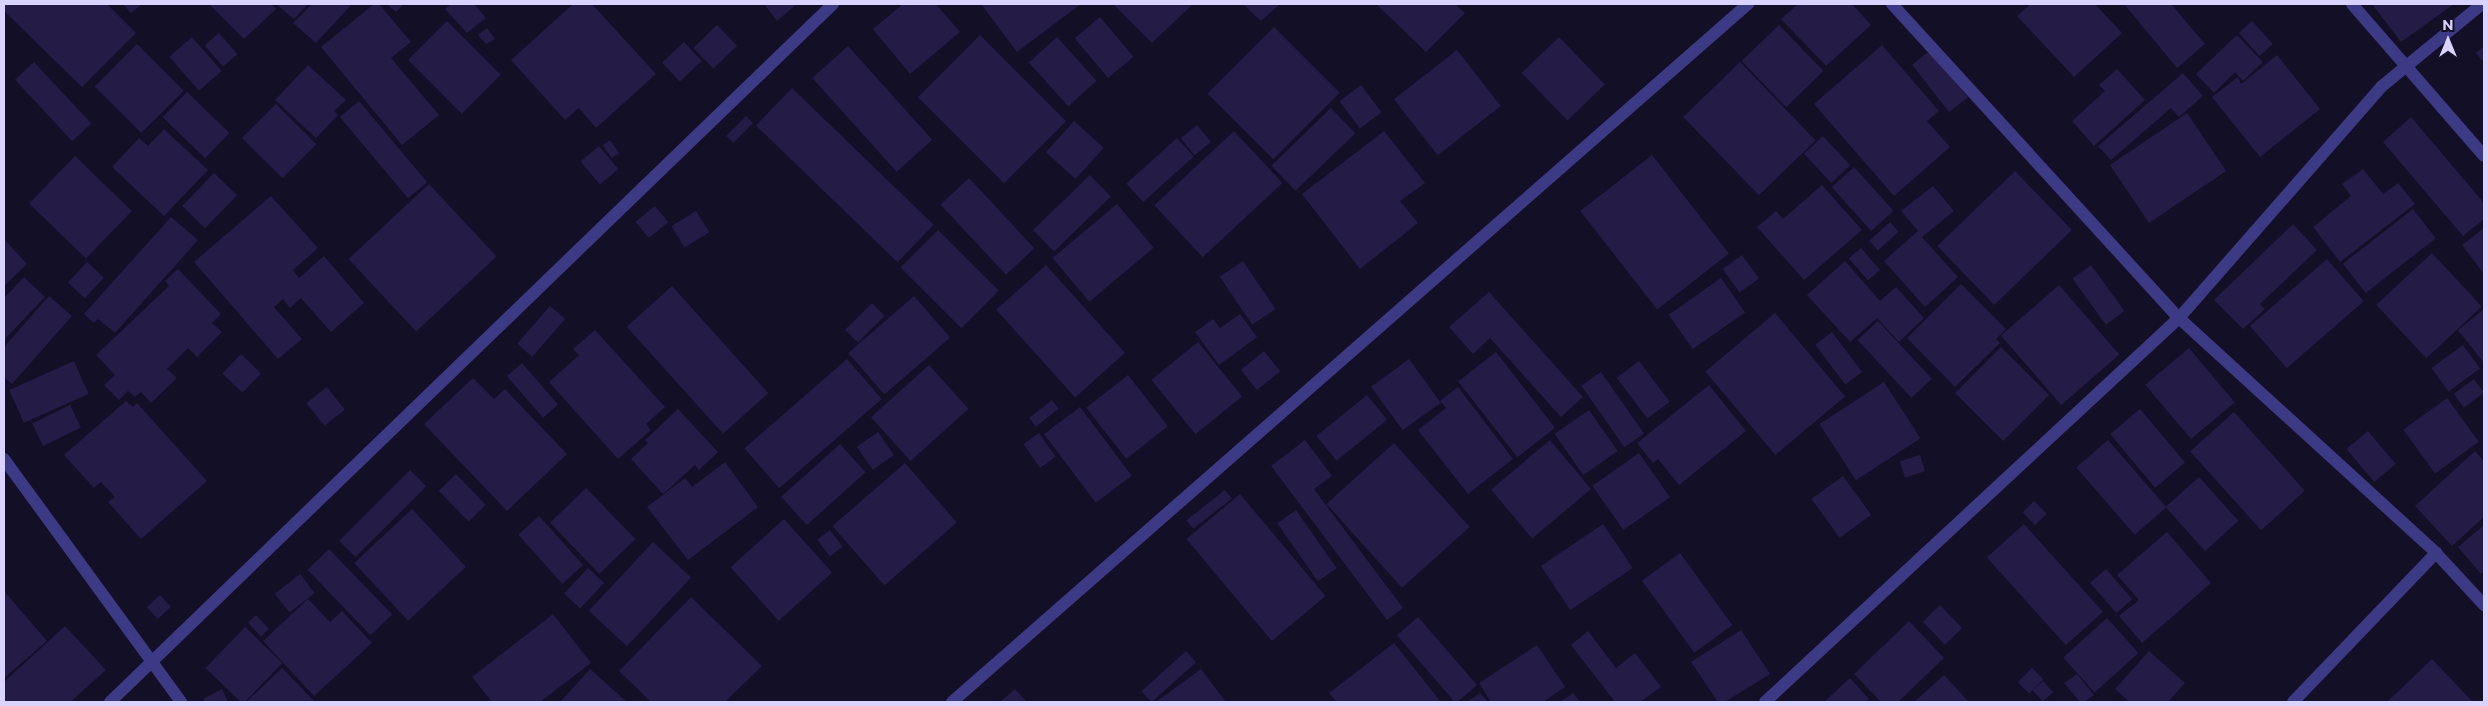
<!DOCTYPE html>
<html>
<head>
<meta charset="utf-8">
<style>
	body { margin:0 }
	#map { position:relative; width:2488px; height:706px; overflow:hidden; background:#130f26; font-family:Montserrat,sans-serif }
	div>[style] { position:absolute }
	.building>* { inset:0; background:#241b47; transform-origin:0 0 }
	.minor>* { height:12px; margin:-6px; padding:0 6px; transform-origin:6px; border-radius:6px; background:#3d3a85 }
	span { translate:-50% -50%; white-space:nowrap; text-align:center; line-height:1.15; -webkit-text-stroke:4px #130f26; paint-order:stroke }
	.frame { position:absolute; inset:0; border:5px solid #d9d4ff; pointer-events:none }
	.north { position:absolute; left:2423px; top:15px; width:50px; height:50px; -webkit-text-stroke:4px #130f26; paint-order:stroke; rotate:0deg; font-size:14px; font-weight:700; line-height:20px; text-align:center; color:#d9d4ff }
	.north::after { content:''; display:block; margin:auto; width:18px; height:22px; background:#d9d4ff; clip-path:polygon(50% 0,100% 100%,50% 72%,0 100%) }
</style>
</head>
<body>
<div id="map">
	<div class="building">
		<div style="clip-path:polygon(4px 4px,107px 4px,136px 33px,82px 87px,4px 11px)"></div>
		<div style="clip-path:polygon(123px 4px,142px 4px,131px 13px)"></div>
		<div style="clip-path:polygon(209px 4px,271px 4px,276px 9px,244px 39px)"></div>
		<div style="clip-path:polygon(276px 4px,308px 4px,294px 19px)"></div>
		<div style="clip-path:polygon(312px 4px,352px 4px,316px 43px,293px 23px)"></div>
		<div style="clip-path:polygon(374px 4px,379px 4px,411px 42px,391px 58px,439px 115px,402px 145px,321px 47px)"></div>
		<div style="clip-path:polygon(387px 4px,404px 4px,396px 12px)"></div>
		<div style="clip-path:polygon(451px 4px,474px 4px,486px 18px,467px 33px,445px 9px)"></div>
		<div style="clip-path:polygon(573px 4px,592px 4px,656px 74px,596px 128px,579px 108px,565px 120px,511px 60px)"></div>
		<div style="clip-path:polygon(764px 4px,797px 4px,777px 21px)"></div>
		<div style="clip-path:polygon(903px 4px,936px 4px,960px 32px,910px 74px,873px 29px)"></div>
		<div style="clip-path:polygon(981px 4px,1081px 4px,1017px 52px)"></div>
		<div style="clip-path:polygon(1113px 4px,1193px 4px,1152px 43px)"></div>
		<div style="clip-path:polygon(1243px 4px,1280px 4px,1261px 21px)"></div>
		<div style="clip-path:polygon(1376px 4px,1455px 4px,1465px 13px,1426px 52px)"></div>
		<div style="clip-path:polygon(1798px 4px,1852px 4px,1871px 25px,1826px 66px,1781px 19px)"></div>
		<div style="clip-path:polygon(2031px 4px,2095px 4px,2122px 33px,2074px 77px,2017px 16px)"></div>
		<div style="clip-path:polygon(2124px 4px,2171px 4px,2205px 44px,2177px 68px)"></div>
		<div style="clip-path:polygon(2372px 4px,2454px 4px,2401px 42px)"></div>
		<div style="left:1100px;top:17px;width:52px;height:33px;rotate:50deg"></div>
		<div style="left:447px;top:21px;width:76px;height:55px;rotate:45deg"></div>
		<div style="left:2252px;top:21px;width:31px;height:18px;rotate:48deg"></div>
		<div style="left:717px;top:25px;width:29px;height:33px;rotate:46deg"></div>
		<div style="left:1779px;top:25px;width:64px;height:52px;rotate:46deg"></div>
		<div style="left:1274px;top:27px;width:93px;height:94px;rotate:45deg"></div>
		<div style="clip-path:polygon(487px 28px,495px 39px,486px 44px,478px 35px)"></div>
		<div style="left:219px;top:33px;width:28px;height:19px;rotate:49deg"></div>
		<div style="left:980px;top:35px;width:122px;height:88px;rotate:45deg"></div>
		<div style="clip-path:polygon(2237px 35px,2263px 62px,2243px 81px,2235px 72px,2214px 93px,2196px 74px)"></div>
		<div style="left:192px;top:37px;width:45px;height:30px;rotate:49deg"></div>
		<div style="left:1057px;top:37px;width:59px;height:38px;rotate:48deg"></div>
		<div style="left:1559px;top:37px;width:66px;height:52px;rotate:46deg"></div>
		<div style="left:684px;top:42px;width:26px;height:30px;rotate:47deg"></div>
		<div style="left:137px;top:44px;width:66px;height:60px;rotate:45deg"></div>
		<div style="clip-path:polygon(1882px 45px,1939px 111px,1927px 121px,1950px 147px,1894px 196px,1814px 104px)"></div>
		<div style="left:848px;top:46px;width:126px;height:48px;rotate:48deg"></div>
		<div style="clip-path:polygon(2484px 46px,2484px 63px,2476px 53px)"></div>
		<div style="left:1457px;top:50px;width:71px;height:80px;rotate:52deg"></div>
		<div style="left:1931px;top:50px;width:60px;height:24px;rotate:52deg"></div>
		<div style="clip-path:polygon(2277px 55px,2320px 109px,2260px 157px,2212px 97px,2238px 77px,2241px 84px)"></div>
		<div style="left:34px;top:62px;width:84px;height:26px;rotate:47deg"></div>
		<div style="left:1740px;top:62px;width:109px;height:79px;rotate:46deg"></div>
		<div style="clip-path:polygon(308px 65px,346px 100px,334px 111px,338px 115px,316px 138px,275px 100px)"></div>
		<div style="clip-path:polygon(2117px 69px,2145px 100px,2094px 146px,2072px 121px,2105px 91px,2099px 85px)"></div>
		<div style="clip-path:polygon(2183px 73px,2203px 96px,2179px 117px,2171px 108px,2111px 160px,2098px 146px)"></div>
		<div style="left:1361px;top:85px;width:34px;height:27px;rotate:53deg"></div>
		<div style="left:792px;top:88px;width:197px;height:52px;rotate:44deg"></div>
		<div style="left:187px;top:92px;width:59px;height:35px;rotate:44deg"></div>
		<div style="left:359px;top:101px;width:106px;height:25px;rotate:50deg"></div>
		<div style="left:276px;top:104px;width:57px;height:48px;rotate:45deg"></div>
		<div style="left:1331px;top:108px;width:35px;height:83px;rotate:46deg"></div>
		<div style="left:2187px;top:113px;width:70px;height:93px;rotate:56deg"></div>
		<div style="left:746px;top:116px;width:10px;height:28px;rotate:45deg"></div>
		<div style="clip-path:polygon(2411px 117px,2484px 203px,2484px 219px,2463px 236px,2383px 142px)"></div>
		<div style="left:1074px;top:121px;width:40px;height:42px;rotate:42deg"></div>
		<div style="left:1197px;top:125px;width:22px;height:21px;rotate:51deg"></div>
		<div style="clip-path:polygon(164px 129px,208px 170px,164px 216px,112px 167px,139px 138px,148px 146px)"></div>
		<div style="left:1234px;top:131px;width:71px;height:109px;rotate:47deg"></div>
		<div style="clip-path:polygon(1384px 131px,1425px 183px,1400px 201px,1418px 223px,1360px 269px,1302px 194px)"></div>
		<div style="left:1823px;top:136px;width:40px;height:26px;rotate:47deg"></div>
		<div style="left:1177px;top:138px;width:25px;height:68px;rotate:48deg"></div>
		<div style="left:610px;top:140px;width:16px;height:9px;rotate:55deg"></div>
		<div style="left:599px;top:146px;width:30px;height:24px;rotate:50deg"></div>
		<div style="left:1652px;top:155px;width:125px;height:91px;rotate:52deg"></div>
		<div style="left:75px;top:156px;width:79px;height:66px;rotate:44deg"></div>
		<div style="left:1854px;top:167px;width:59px;height:30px;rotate:48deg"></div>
		<div style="clip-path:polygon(2363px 169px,2383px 194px,2398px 183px,2415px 204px,2340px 262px,2313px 227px,2351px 196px,2342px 184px)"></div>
		<div style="left:2015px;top:171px;width:82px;height:108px;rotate:46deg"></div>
		<div style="left:214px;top:173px;width:32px;height:46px;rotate:44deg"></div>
		<div style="left:1090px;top:175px;width:30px;height:79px;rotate:46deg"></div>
		<div style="left:969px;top:178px;width:96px;height:39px;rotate:47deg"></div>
		<div style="left:429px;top:184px;width:99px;height:110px;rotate:47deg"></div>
		<div style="clip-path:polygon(1822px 185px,1862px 230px,1804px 280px,1757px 227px,1776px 211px,1783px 219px)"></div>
		<div style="clip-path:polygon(1933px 186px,1954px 211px,1922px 237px,1958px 277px,1925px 307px,1884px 261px,1918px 231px,1901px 211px)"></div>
		<div style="clip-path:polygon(271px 196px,318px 248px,293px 270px,299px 278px,324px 256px,364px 303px,331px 332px,301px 298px,290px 308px,283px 299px,274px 307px,302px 339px,278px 359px,194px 262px)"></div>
		<div style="left:1117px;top:204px;width:57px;height:84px;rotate:50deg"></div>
		<div style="left:655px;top:206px;width:21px;height:25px;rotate:51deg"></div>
		<div style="left:2413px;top:209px;width:37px;height:89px;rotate:52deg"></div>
		<div style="left:696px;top:211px;width:25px;height:29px;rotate:58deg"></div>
		<div style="clip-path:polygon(171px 217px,198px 240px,115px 333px,98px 319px,94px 323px,84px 314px)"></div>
		<div style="left:1890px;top:222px;width:13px;height:28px;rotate:48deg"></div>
		<div style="clip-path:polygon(2293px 224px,2317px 250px,2260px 304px,2265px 309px,2243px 329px,2214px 300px)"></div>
		<div style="clip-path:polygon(2484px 228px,2484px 274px,2462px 245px)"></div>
		<div style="left:938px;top:230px;width:86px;height:53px;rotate:45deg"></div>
		<div style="clip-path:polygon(4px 239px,27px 264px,4px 286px)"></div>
		<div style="left:1861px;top:248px;width:29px;height:16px;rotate:49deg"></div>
		<div style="left:2432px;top:253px;width:73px;height:76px;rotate:47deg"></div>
		<div style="left:1742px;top:255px;width:29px;height:24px;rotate:54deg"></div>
		<div style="left:2327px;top:259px;width:56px;height:102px;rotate:49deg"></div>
		<div style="left:1243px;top:261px;width:58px;height:28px;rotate:56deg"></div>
		<div style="clip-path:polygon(1845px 261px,1880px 301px,1896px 287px,1924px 318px,1899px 342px,1877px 318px,1850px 342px,1807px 295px)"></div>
		<div style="left:87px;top:262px;width:23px;height:28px;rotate:43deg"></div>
		<div style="left:1046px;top:265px;width:118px;height:67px;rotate:48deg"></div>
		<div style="left:2091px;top:265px;width:57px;height:23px;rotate:54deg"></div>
		<div style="clip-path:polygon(178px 269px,221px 314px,212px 323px,222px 332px,197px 357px,188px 348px,167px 369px,177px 378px,151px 403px,141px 392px,135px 397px,128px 391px,119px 400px,104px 385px,115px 375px,96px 355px,169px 286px,165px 281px)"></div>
		<div style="clip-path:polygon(24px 277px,45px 297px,4px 340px,4px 298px)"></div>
		<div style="left:1721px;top:278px;width:42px;height:64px;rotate:55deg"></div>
		<div style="clip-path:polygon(1961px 284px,2006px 329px,1996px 339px,2000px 343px,1955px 387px,1907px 338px)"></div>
		<div style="left:2059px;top:285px;width:92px;height:77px;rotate:49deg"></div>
		<div style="left:672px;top:286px;width:144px;height:61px;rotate:48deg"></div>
		<div style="clip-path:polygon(1489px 292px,1583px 397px,1561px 417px,1490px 338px,1473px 354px,1449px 327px)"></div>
		<div style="clip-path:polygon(49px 296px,72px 316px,12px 384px,4px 377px,4px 347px)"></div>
		<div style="left:914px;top:296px;width:55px;height:87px;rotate:49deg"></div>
		<div style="left:872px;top:303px;width:18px;height:38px;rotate:45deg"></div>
		<div style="left:550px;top:306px;width:20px;height:50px;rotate:41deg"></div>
		<div style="clip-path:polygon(2484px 309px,2484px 363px,2458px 330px)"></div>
		<div style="left:1775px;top:313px;width:109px;height:91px;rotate:50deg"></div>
		<div style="clip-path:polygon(1240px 314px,1257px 337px,1219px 365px,1195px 332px,1213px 319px,1220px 328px)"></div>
		<div style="left:1878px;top:321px;width:79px;height:28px;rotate:47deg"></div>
		<div style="clip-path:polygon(595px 330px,665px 407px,646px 424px,651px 430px,618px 459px,549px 382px,579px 355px,573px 349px)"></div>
		<div style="left:1832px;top:332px;width:50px;height:21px;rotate:53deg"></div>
		<div style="left:1198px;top:342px;width:70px;height:60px;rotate:51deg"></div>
		<div style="left:2463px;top:345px;width:29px;height:39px;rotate:54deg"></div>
		<div style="left:2001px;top:347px;width:68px;height:65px;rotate:45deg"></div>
		<div style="left:2189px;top:348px;width:71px;height:57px;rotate:50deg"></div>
		<div style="left:1264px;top:351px;width:26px;height:30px;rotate:51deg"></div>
		<div style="left:1496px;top:352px;width:96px;height:48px;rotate:52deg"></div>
		<div style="left:241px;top:354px;width:28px;height:27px;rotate:44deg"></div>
		<div style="left:847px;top:359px;width:53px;height:136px;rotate:49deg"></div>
		<div style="left:1409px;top:359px;width:54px;height:47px;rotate:54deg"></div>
		<div style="left:74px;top:361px;width:36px;height:71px;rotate:66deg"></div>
		<div style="left:1639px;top:361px;width:51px;height:28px;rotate:53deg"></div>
		<div style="left:522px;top:363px;width:55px;height:20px;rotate:49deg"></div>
		<div style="left:929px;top:365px;width:59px;height:78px;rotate:48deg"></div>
		<div style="left:1601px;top:372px;width:75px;height:24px;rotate:55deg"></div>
		<div style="left:1128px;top:375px;width:65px;height:53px;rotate:52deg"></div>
		<div style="clip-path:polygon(473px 378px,494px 399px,505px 389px,567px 454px,507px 511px,424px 424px)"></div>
		<div style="left:2474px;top:379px;width:17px;height:25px;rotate:54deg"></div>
		<div style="left:1884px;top:382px;width:67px;height:77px;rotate:57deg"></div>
		<div style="clip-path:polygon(1709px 385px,1746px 431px,1679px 485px,1658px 459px,1653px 463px,1637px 443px)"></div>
		<div style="left:327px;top:387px;width:29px;height:26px;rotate:52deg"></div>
		<div style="clip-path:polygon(1458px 387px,1513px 459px,1468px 494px,1418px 430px,1446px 408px,1440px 401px)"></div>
		<div style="left:1367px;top:395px;width:32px;height:65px;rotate:51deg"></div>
		<div style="left:2447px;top:398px;width:54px;height:54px;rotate:54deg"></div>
		<div style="left:1052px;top:400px;width:11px;height:29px;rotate:52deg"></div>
		<div style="clip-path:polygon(126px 401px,133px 407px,137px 403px,207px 481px,141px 539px,108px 502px,115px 497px,101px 482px,94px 488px,64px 455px)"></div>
		<div style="left:70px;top:405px;width:25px;height:42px;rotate:64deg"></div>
		<div style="left:1080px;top:407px;width:86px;height:45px;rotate:53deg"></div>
		<div style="clip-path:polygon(678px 409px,718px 452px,699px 470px,695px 465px,663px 494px,631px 459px,648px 443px,645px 440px)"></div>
		<div style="left:2140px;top:409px;width:70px;height:39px;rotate:50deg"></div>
		<div style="left:1589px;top:410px;width:50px;height:42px;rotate:55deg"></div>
		<div style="left:2234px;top:412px;width:106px;height:59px;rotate:48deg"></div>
		<div style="left:2368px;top:431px;width:43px;height:28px;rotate:50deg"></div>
		<div style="left:878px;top:432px;width:28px;height:26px;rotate:55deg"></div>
		<div style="left:1039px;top:433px;width:29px;height:19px;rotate:55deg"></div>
		<div style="clip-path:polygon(1305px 440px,1332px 476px,1314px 489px,1403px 608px,1387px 620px,1271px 466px)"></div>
		<div style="left:1550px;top:440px;width:64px;height:77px;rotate:50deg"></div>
		<div style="left:2108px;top:440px;width:89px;height:42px;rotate:49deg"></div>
		<div style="left:1394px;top:443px;width:113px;height:91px;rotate:48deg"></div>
		<div style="left:840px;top:444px;width:38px;height:79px;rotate:48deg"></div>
		<div style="clip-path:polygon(2475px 451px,2484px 461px,2484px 517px,2452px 546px,2415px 506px)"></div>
		<div style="left:1639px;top:453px;width:54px;height:57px;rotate:55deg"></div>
		<div style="left:1920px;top:455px;width:17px;height:21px;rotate:73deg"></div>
		<div style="clip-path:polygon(725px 462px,758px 507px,688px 560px,647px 507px,685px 478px,692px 487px)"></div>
		<div style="left:905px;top:463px;width:79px;height:96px;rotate:49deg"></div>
		<div style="left:410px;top:470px;width:23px;height:100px;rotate:45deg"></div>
		<div style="left:456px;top:474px;width:43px;height:24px;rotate:46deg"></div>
		<div style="left:1843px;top:476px;width:48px;height:39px;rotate:54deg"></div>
		<div style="left:2199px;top:477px;width:59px;height:45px;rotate:48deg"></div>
		<div style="left:586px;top:488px;width:71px;height:50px;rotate:46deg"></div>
		<div style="left:1225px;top:490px;width:11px;height:49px;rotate:52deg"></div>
		<div style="left:1240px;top:494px;width:133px;height:70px;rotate:50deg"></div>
		<div style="left:2034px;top:501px;width:18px;height:16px;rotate:45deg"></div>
		<div style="left:412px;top:509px;width:79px;height:79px;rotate:47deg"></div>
		<div style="left:1296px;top:510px;width:71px;height:23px;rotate:55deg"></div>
		<div style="left:539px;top:516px;width:66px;height:28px;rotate:48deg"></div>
		<div style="left:784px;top:519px;width:72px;height:72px;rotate:48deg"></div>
		<div style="left:1603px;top:524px;width:53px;height:75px;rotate:56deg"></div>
		<div style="left:2024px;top:524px;width:118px;height:50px;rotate:48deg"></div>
		<div style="clip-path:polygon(2484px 525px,2484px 571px,2481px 574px,2458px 547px)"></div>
		<div style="left:830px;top:530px;width:21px;height:16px;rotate:53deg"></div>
		<div style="clip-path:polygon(2167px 532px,2211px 583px,2142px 643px,2119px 616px,2139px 600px,2117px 575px)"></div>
		<div style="left:653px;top:542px;width:52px;height:94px;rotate:43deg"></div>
		<div style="left:329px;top:549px;width:91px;height:30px;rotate:46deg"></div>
		<div style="left:1680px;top:553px;width:89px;height:47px;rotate:54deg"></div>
		<div style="left:588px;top:568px;width:22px;height:35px;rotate:43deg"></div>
		<div style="left:2106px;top:569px;width:40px;height:21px;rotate:49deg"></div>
		<div style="left:300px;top:574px;width:24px;height:32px;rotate:52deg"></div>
		<div style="clip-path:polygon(4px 591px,47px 641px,4px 678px)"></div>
		<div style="left:160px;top:595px;width:16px;height:18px;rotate:47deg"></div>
		<div style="clip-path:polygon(691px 597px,762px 666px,725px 702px,651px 702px,619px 671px)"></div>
		<div style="clip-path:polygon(308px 599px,330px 622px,342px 611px,372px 643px,314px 696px,263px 641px)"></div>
		<div style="left:1940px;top:605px;width:32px;height:24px;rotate:46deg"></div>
		<div style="clip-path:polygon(553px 614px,591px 663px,540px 702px,492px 702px,472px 677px)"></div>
		<div style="left:256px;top:615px;width:19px;height:11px;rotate:47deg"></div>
		<div style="left:1418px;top:617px;width:90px;height:28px;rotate:49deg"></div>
		<div style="left:2107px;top:618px;width:47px;height:59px;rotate:48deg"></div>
		<div style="clip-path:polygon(1909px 621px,1944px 658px,1898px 702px,1881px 702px,1854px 674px)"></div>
		<div style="clip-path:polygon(65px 626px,106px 670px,70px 702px,4px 702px,4px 682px)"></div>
		<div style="left:245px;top:627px;width:52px;height:57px;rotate:44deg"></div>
		<div style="clip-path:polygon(1741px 630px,1770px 674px,1725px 702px,1718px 702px,1691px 662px)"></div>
		<div style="clip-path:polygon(1588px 631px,1616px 668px,1635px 653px,1661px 687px,1640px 702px,1615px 702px,1571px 645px)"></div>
		<div style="clip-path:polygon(1394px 643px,1441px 702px,1337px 702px,1329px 693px)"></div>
		<div style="clip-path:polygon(1537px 645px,1565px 687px,1543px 702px,1491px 702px,1479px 683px)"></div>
		<div style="left:1186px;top:651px;width:15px;height:60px;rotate:48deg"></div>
		<div style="clip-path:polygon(2149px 651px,2185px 683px,2168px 702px,2130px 702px,2115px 689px)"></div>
		<div style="clip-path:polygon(2432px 659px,2473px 702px,2387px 702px)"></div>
		<div style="clip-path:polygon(282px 668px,315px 702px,246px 702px)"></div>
		<div style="left:2032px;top:668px;width:16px;height:20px;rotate:45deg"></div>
		<div style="clip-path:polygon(590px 669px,627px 702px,560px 702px)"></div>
		<div style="clip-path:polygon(1201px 669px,1226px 702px,1156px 702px)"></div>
		<div style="clip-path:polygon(2077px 674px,2094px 695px,2084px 702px,2080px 702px,2064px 683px)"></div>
		<div style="clip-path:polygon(1944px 675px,1969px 702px,1914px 702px)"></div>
		<div style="clip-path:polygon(1850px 678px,1869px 699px,1865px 702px,1824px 702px)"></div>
		<div style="left:2043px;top:681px;width:15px;height:14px;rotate:48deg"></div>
		<div style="clip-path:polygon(222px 689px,228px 702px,205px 702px,203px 699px)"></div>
		<div style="clip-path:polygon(1015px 689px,1027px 702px,1000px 702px)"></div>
		<div style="clip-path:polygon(1480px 693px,1488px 702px,1467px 702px)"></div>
		<div style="clip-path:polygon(1573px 693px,1580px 702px,1560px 702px)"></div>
	</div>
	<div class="minor">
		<div style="left:1892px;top:4px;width:425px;rotate:47.6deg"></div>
		<div style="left:2179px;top:318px;width:348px;rotate:42.4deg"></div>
		<div style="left:2436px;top:553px;width:71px;rotate:47.3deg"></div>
		<div style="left:2352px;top:4px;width:201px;rotate:49deg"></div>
		<div style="left:4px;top:459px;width:301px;rotate:53.9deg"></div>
		<div style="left:110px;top:702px;width:1005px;rotate:-43.99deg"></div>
		<div style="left:952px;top:702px;width:1059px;rotate:-41.25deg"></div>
		<div style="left:1765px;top:702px;width:565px;rotate:-42.85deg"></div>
		<div style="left:2179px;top:318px;width:307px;rotate:-48.8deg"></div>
		<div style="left:2381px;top:87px;width:131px;rotate:-39.4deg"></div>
		<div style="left:2293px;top:702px;width:207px;rotate:-46.2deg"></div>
	</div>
	<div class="frame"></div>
	<div class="north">N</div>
</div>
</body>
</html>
